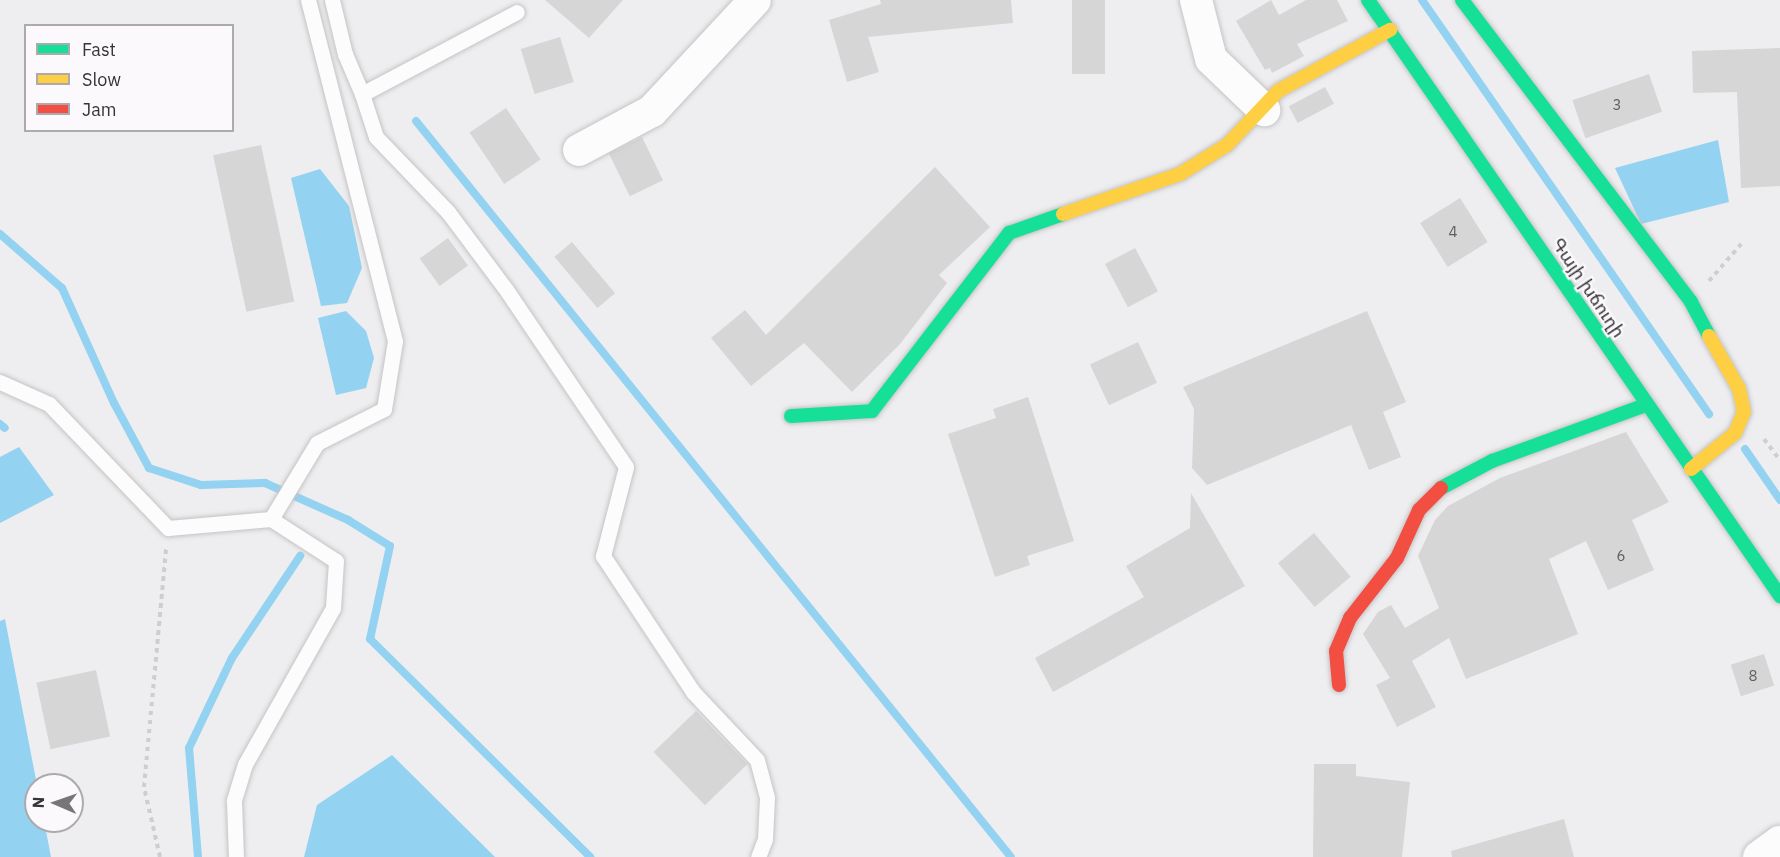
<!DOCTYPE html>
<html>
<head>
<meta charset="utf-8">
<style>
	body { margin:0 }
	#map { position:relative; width:1780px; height:857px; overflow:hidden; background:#eeedef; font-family:"IBM Plex Sans","Noto Sans Armenian",sans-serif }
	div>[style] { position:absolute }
	.water>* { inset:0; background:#93d2f1 }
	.stream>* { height:8px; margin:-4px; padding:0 4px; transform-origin:4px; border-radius:4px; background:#93d2f1 }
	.building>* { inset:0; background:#d7d6d7; transform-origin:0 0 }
	.path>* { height:4px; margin-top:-2px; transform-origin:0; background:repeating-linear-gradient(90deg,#cfcecf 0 4.5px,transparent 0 9px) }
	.roads { filter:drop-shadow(0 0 2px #c5c4c6) drop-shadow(0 0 2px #c5c4c6) }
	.lane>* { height:15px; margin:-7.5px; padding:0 7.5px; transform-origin:7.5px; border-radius:7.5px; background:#fcfcfd }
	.street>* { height:32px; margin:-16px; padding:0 16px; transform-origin:16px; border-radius:16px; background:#fcfcfd }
	.fast>* { height:14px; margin:-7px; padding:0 7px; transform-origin:7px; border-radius:7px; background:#16e098 }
	.slow>* { height:14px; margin:-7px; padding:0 7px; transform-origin:7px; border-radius:7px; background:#ffcf43 }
	.jam>* { height:14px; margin:-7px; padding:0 7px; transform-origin:7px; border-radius:7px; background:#f24e42 }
	span { translate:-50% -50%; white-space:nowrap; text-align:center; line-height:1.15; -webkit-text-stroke:4.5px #fcf9fd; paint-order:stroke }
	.number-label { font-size:15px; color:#5e5d5f }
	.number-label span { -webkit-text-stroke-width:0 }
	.street-label { font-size:18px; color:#353436 }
	.legend { position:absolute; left:24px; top:24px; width:210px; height:108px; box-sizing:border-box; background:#fcf9fd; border:2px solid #acaaad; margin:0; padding:8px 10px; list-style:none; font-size:18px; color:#353436 }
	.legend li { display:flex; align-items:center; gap:12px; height:30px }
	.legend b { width:30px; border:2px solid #acaaad }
	.north { position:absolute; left:24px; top:773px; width:60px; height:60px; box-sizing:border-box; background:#fcf9fd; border:2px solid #acaaad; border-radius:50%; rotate:272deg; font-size:16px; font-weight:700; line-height:24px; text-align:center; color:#353436 }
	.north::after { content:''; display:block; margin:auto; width:21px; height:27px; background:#767577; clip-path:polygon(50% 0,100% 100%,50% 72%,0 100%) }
</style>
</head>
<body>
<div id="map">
	<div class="water">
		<div style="clip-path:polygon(1718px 140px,1729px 202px,1641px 224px,1615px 168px)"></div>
		<div style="clip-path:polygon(320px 169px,349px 206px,362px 268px,347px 303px,321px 306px,291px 178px)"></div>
		<div style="clip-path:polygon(346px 311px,366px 331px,374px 358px,366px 388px,336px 395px,318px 318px)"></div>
		<div style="clip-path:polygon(19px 447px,54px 495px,0 523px,0 457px)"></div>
		<div style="clip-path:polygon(5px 619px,37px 785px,36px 821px,44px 821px,51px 857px,0 857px,0 621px)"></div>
		<div style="clip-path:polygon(392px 755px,495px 857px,304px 857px,317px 805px)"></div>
	</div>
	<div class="stream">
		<div style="left:1422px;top:0;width:504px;rotate:55.27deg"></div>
		<div style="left:416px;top:121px;width:946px;rotate:51.05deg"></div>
		<div style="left:0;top:234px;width:82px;rotate:41.1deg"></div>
		<div style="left:62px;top:288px;width:126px;rotate:65.7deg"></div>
		<div style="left:114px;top:403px;width:74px;rotate:61.7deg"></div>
		<div style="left:149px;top:468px;width:55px;rotate:18.1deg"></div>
		<div style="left:201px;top:485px;width:64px;rotate:-1.8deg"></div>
		<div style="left:265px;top:483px;width:91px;rotate:24deg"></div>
		<div style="left:348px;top:520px;width:49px;rotate:31.8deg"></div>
		<div style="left:390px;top:546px;width:95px;rotate:102.1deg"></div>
		<div style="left:370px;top:639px;width:310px;rotate:44.7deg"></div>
		<div style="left:0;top:424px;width:6px;rotate:39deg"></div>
		<div style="left:1745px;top:449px;width:62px;rotate:55.5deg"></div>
		<div style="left:198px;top:857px;width:109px;rotate:-94.7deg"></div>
		<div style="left:189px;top:748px;width:100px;rotate:-64.5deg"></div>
		<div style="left:232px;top:658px;width:123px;rotate:-56.3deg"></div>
	</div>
	<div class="building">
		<div style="clip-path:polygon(545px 0,623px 0,589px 38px)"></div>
		<div style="clip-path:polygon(880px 0,1011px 0,1013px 23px,868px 37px,879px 72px,847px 82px,829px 20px,881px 4px)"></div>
		<div style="left:1072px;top:0;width:33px;height:74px"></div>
		<div style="clip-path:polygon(1271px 0,1279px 15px,1306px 0,1337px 0,1348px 21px,1297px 44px,1304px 56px,1272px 73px,1270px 68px,1265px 70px,1236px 21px)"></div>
		<div style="left:560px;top:37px;width:47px;height:41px;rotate:73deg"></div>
		<div style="clip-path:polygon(1780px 48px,1780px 186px,1741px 188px,1737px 92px,1693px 93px,1692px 51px)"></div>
		<div style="left:1649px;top:74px;width:40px;height:81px;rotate:71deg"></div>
		<div style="left:1325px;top:87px;width:19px;height:41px;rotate:62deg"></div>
		<div style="left:506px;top:108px;width:62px;height:44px;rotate:56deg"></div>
		<div style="left:642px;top:137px;width:48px;height:37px;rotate:64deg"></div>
		<div style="left:261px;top:145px;width:160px;height:49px;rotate:78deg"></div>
		<div style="clip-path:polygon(935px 167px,990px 227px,939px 275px,947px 283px,900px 344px,852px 392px,804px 343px,751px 386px,711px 338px,745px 310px,766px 335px)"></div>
		<div style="left:1460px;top:198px;width:52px;height:47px;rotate:58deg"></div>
		<div style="left:448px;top:238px;width:34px;height:35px;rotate:54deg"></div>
		<div style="left:572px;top:242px;width:67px;height:23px;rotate:50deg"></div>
		<div style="left:1135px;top:248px;width:49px;height:34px;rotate:62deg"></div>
		<div style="clip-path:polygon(1367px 311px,1406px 402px,1383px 412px,1401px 457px,1369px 470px,1351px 425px,1207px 485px,1192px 468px,1194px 409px,1183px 387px)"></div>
		<div style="left:1138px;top:342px;width:45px;height:53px;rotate:65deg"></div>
		<div style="clip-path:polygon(1028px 397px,1074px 541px,1027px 556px,1030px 565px,995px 577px,948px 434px,996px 418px,993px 409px)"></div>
		<div style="clip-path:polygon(1626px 432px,1669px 502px,1632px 520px,1654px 570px,1608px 590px,1586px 541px,1549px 559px,1578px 634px,1466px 679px,1449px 638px,1412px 661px,1436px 707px,1397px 727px,1376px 685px,1390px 678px,1363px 634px,1378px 612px,1391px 605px,1405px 628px,1439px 608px,1418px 556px,1435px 520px,1448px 506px,1500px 478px)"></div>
		<div style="clip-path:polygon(1191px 493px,1245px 586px,1053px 692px,1035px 658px,1144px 597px,1126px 566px,1190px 528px)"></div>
		<div style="left:1314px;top:533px;width:57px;height:47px;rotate:50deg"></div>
		<div style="left:1764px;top:654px;width:33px;height:35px;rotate:72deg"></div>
		<div style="left:96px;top:670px;width:68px;height:61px;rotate:78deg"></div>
		<div style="left:696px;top:711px;width:74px;height:59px;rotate:46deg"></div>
		<div style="clip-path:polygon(1314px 764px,1356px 764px,1356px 776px,1410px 782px,1402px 857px,1313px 857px)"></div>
		<div style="clip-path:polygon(1564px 819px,1574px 857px,1452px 857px,1451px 851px)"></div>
	</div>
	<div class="path">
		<div style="left:1709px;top:281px;width:50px;rotate:-49deg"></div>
		<div style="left:1764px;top:439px;width:26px;rotate:53deg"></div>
		<div style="left:160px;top:857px;width:72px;rotate:-102.9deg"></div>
		<div style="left:144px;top:787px;width:240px;rotate:-84.7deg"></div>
	</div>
	<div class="roads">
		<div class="lane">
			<div style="left:332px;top:0;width:56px;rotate:76.5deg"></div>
			<div style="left:345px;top:54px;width:43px;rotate:67deg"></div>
			<div style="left:362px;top:94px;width:175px;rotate:-27.9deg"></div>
			<div style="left:362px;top:94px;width:45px;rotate:72deg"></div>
			<div style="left:376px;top:137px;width:104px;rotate:46.2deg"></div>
			<div style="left:448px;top:212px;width:99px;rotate:53.2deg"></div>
			<div style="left:507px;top:291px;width:212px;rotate:55.9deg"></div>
			<div style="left:626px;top:467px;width:92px;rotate:104.5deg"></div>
			<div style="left:603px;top:556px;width:163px;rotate:56.5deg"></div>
			<div style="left:693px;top:692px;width:93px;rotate:46.7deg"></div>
			<div style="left:757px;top:760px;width:39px;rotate:75deg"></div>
			<div style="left:767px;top:798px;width:41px;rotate:92.8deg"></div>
			<div style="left:765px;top:839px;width:19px;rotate:111deg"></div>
			<div style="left:0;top:382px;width:54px;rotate:24.2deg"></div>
			<div style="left:49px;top:404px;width:172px;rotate:46.2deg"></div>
			<div style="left:168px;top:528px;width:103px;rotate:-5deg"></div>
			<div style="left:271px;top:519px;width:77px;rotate:32.9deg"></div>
			<div style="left:336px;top:561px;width:47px;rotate:93.7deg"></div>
			<div style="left:333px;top:608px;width:179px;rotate:119.4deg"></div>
			<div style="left:245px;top:764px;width:39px;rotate:107deg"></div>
			<div style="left:234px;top:801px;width:56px;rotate:88deg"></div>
			<div style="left:271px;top:519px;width:89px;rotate:-58.8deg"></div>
			<div style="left:317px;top:443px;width:75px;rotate:-26.9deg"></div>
			<div style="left:384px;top:409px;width:69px;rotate:-80.8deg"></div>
			<div style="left:395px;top:341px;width:352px;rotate:-104.3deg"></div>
		</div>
		<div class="street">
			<div style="left:1196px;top:0;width:61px;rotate:75.7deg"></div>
			<div style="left:1211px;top:59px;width:74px;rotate:43.9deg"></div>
			<div style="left:579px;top:150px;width:83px;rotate:-28.1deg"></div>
			<div style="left:652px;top:111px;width:151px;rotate:-47.1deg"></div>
			<div style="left:1759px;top:857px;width:26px;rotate:-36deg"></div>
		</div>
		<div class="fast">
			<div style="left:1368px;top:0;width:725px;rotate:55.34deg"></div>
			<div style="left:1462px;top:0;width:379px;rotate:52.8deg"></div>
			<div style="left:1691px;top:302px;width:38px;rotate:62deg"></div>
			<div style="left:791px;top:416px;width:81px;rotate:-3.5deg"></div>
			<div style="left:872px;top:411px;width:225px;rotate:-52.4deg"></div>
			<div style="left:1009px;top:233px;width:57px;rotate:-19.4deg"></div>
			<div style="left:1441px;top:488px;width:58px;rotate:-27.9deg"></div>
			<div style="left:1492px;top:461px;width:164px;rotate:-20deg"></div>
		</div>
		<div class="slow">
			<div style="left:1063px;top:214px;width:124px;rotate:-18.9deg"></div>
			<div style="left:1180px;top:174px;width:55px;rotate:-31.7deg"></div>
			<div style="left:1227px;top:145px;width:74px;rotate:-46.6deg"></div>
			<div style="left:1278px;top:91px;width:128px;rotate:-28.6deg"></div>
			<div style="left:1691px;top:469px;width:57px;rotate:-39.3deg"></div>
			<div style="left:1735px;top:433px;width:23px;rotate:-67deg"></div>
			<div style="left:1744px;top:412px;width:24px;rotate:-102deg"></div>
			<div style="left:1739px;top:389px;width:61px;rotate:-119.5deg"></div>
		</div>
		<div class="jam">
			<div style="left:1339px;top:685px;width:34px;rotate:-95deg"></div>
			<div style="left:1336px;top:651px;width:36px;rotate:-67deg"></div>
			<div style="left:1350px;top:618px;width:76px;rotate:-51.9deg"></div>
			<div style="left:1397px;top:558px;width:53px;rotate:-65.4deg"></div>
			<div style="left:1419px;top:510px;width:31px;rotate:-45deg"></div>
		</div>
	</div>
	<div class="number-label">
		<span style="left:1617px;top:105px">3</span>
		<span style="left:1453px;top:232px">4</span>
		<span style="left:1621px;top:556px">6</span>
		<span style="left:1753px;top:676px">8</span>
	</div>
	<div class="street-label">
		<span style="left:1588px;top:288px;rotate:56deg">Գայի խճուղի</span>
	</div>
	<ul class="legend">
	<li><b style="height:8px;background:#16e098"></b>Fast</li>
	<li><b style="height:8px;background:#ffcf43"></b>Slow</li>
	<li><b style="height:8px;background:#f24e42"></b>Jam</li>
	</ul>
	<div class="north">N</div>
</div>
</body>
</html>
